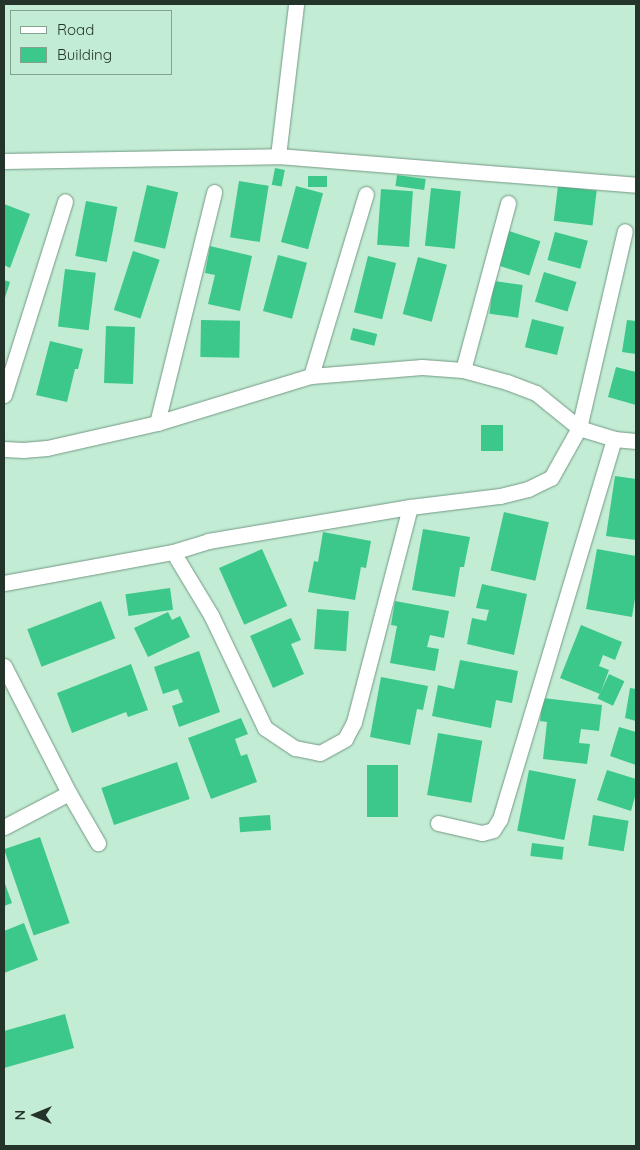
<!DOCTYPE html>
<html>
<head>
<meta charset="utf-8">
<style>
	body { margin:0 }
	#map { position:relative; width:640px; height:1150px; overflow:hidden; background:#c3ecd4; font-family:Quicksand,sans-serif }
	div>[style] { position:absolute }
	.building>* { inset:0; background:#3bc88a; transform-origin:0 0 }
	.roads { filter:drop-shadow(0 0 1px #739984) drop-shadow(0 0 1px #739984) }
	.street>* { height:15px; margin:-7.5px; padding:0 7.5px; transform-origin:7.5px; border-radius:7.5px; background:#fff }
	span { translate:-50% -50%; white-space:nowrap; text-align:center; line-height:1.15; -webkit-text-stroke:4.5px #c3ecd4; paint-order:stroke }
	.frame { position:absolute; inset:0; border:5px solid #24342b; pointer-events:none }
	.legend { position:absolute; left:10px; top:10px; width:162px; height:65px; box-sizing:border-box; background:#c3ecd4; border:1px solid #83a290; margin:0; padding:6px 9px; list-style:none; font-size:15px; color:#24342b }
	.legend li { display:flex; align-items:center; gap:10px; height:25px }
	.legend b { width:25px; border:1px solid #83a290 }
	.north { position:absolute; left:10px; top:1090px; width:50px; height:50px; -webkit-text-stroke:4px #c3ecd4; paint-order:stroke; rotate:270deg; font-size:14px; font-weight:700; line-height:20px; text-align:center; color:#24342b }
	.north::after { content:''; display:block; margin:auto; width:18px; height:22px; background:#24342b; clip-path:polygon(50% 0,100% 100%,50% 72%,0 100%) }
</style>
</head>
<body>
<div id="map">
	<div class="building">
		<div style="left:275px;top:168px;width:10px;height:17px;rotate:11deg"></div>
		<div style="left:397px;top:175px;width:29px;height:11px;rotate:8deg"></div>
		<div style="left:327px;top:176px;width:11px;height:19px;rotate:90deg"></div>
		<div style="left:239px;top:181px;width:30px;height:57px;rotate:9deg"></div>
		<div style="left:147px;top:185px;width:32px;height:58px;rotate:13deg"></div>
		<div style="left:296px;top:186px;width:28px;height:58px;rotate:15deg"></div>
		<div style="left:558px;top:186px;width:39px;height:35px;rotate:7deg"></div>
		<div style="left:431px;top:188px;width:30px;height:58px;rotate:6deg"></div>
		<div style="left:381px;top:189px;width:32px;height:56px;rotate:4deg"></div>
		<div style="left:86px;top:201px;width:32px;height:56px;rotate:11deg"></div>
		<div style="clip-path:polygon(4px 204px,30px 214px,10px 268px,4px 265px)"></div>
		<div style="left:509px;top:231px;width:33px;height:36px;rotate:18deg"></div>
		<div style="left:555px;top:232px;width:34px;height:29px;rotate:15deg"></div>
		<div style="clip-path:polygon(210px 246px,252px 256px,240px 311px,208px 304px,215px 275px,205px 273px)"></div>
		<div style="left:133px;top:251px;width:28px;height:62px;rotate:18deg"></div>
		<div style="left:278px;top:255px;width:30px;height:58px;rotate:15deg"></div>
		<div style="left:368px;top:256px;width:29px;height:58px;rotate:14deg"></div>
		<div style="left:418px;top:257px;width:30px;height:59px;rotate:15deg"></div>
		<div style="left:65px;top:269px;width:31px;height:58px;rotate:7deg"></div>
		<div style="left:544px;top:272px;width:34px;height:31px;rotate:17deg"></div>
		<div style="clip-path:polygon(4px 280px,10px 282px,4px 301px)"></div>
		<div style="left:494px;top:281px;width:29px;height:33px;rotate:8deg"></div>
		<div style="left:532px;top:319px;width:33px;height:29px;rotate:14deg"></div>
		<div style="left:201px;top:320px;width:39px;height:37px;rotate:1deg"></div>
		<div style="clip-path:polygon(627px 320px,636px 321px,636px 354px,622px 352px)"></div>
		<div style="left:106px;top:326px;width:29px;height:57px;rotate:2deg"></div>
		<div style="left:353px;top:328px;width:25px;height:12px;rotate:14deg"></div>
		<div style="clip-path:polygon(50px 341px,83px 349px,78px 369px,75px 369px,67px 402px,36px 395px)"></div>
		<div style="clip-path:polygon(616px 367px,636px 372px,636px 405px,608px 397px)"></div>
		<div style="left:503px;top:425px;width:26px;height:22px;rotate:90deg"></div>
		<div style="clip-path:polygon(615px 476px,636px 479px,636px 540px,606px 536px)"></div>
		<div style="left:504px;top:512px;width:46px;height:60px;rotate:13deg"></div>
		<div style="clip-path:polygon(423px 529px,470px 537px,464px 567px,460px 567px,455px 597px,412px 590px)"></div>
		<div style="clip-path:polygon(323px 532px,371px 541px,366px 568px,361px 567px,355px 600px,308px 592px,314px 561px,318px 562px)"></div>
		<div style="left:262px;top:549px;width:62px;height:47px;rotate:66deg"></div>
		<div style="clip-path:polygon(597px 549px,636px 556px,636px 592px,632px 617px,586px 609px)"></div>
		<div style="clip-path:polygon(482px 584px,527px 594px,514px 655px,467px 644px,472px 618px,486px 621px,489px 610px,476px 608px)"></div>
		<div style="left:170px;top:588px;width:22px;height:45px;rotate:82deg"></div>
		<div style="left:101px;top:601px;width:40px;height:79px;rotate:69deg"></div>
		<div style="clip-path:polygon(395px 601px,449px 611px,444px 638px,430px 635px,427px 647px,439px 649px,435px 671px,390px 663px,397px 626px,391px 625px)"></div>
		<div style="left:317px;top:609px;width:32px;height:40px;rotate:4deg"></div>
		<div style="clip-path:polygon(168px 612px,172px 620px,180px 616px,190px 637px,148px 657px,134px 628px)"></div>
		<div style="clip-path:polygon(291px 618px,301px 640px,291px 644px,304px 674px,273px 688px,250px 636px)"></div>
		<div style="clip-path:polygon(581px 625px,622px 642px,615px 660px,603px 655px,599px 666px,609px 670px,600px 694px,560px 678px)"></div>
		<div style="clip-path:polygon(199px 651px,220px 712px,179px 727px,172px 706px,183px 702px,178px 689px,163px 694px,154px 667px)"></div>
		<div style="clip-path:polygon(460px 660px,518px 671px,512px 703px,496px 700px,491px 728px,432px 716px,438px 685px,454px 689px)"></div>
		<div style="clip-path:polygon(131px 664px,148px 710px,128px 717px,126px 712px,72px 733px,57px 693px)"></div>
		<div style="left:609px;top:674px;width:17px;height:27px;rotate:25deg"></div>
		<div style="clip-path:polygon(381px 677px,428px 686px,423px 710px,417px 709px,410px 745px,370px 737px)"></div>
		<div style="clip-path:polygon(630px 688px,636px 689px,636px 721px,625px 718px)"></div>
		<div style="clip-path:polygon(543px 698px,602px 705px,599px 731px,581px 729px,579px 743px,590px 744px,587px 764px,543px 759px,547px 722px,540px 721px)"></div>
		<div style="clip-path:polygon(241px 718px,248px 734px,235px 739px,241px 756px,247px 754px,257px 782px,211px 799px,188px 738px)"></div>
		<div style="clip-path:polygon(619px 727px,636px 732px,636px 765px,610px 756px)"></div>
		<div style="left:438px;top:733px;width:45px;height:63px;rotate:10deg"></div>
		<div style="left:177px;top:762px;width:39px;height:80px;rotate:71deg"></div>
		<div style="left:367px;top:765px;width:31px;height:52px"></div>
		<div style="left:529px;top:770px;width:48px;height:62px;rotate:11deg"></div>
		<div style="clip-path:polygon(607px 770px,636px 779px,636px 793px,631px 811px,597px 800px)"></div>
		<div style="left:270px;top:815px;width:15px;height:31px;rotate:86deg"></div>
		<div style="left:593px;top:815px;width:36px;height:31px;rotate:9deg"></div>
		<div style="left:40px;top:837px;width:91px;height:38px;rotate:71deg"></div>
		<div style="left:532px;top:843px;width:32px;height:13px;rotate:7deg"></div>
		<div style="clip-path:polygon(4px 881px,12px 903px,4px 906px)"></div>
		<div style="clip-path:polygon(24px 923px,38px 960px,4px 973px,4px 931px)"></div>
		<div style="clip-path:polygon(65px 1014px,74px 1048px,4px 1068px,4px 1031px)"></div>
	</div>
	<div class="roads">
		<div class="street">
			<div style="left:278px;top:156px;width:153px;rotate:-83.2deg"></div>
			<div style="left:4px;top:161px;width:274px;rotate:-1deg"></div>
			<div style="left:278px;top:156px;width:359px;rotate:4.6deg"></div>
			<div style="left:463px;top:370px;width:173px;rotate:-74.9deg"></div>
			<div style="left:311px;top:376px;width:190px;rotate:-73.2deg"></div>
			<div style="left:4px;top:395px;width:203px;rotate:-72.5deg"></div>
			<div style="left:157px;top:423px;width:238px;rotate:-76.1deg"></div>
			<div style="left:4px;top:449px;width:19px;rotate:3deg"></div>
			<div style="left:23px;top:450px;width:24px;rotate:-5deg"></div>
			<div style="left:47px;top:448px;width:113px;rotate:-12.8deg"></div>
			<div style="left:157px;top:423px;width:161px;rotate:-17deg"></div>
			<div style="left:311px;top:376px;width:111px;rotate:-4.6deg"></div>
			<div style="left:422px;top:367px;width:41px;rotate:4.2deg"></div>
			<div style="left:463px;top:370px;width:46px;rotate:15.3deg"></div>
			<div style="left:507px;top:382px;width:31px;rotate:21deg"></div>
			<div style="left:536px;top:393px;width:55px;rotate:39.1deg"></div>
			<div style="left:579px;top:428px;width:37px;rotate:17deg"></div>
			<div style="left:614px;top:439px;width:22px;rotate:5deg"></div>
			<div style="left:173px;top:552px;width:74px;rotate:58.9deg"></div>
			<div style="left:211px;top:615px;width:125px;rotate:64.5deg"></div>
			<div style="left:265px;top:728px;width:36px;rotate:34deg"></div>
			<div style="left:295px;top:748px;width:25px;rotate:11deg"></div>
			<div style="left:320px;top:753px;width:29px;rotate:-29deg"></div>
			<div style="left:345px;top:739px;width:19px;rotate:-62deg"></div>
			<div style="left:354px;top:722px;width:222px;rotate:-75.4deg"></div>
			<div style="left:4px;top:583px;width:172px;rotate:-10.4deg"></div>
			<div style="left:173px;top:552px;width:37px;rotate:-17deg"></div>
			<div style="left:208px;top:541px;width:205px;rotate:-9.6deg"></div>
			<div style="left:410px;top:507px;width:91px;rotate:-7deg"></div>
			<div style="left:500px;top:496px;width:29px;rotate:-14deg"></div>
			<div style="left:528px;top:489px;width:25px;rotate:-26deg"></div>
			<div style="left:551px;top:478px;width:57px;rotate:-60.8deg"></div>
			<div style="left:579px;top:428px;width:202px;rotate:-76.9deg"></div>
			<div style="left:4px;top:666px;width:143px;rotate:62.9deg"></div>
			<div style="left:69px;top:793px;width:58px;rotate:59.9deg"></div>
			<div style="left:438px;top:823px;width:45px;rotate:12.8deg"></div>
			<div style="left:482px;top:833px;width:11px;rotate:-15deg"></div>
			<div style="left:493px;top:830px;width:13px;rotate:-58deg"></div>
			<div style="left:500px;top:819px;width:397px;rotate:-73.3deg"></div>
			<div style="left:4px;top:827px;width:73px;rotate:-27.6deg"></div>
		</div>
	</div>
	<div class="frame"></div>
	<ul class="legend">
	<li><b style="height:6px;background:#fff"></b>Road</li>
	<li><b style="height:14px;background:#3bc88a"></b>Building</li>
	</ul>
	<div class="north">N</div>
</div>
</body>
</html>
